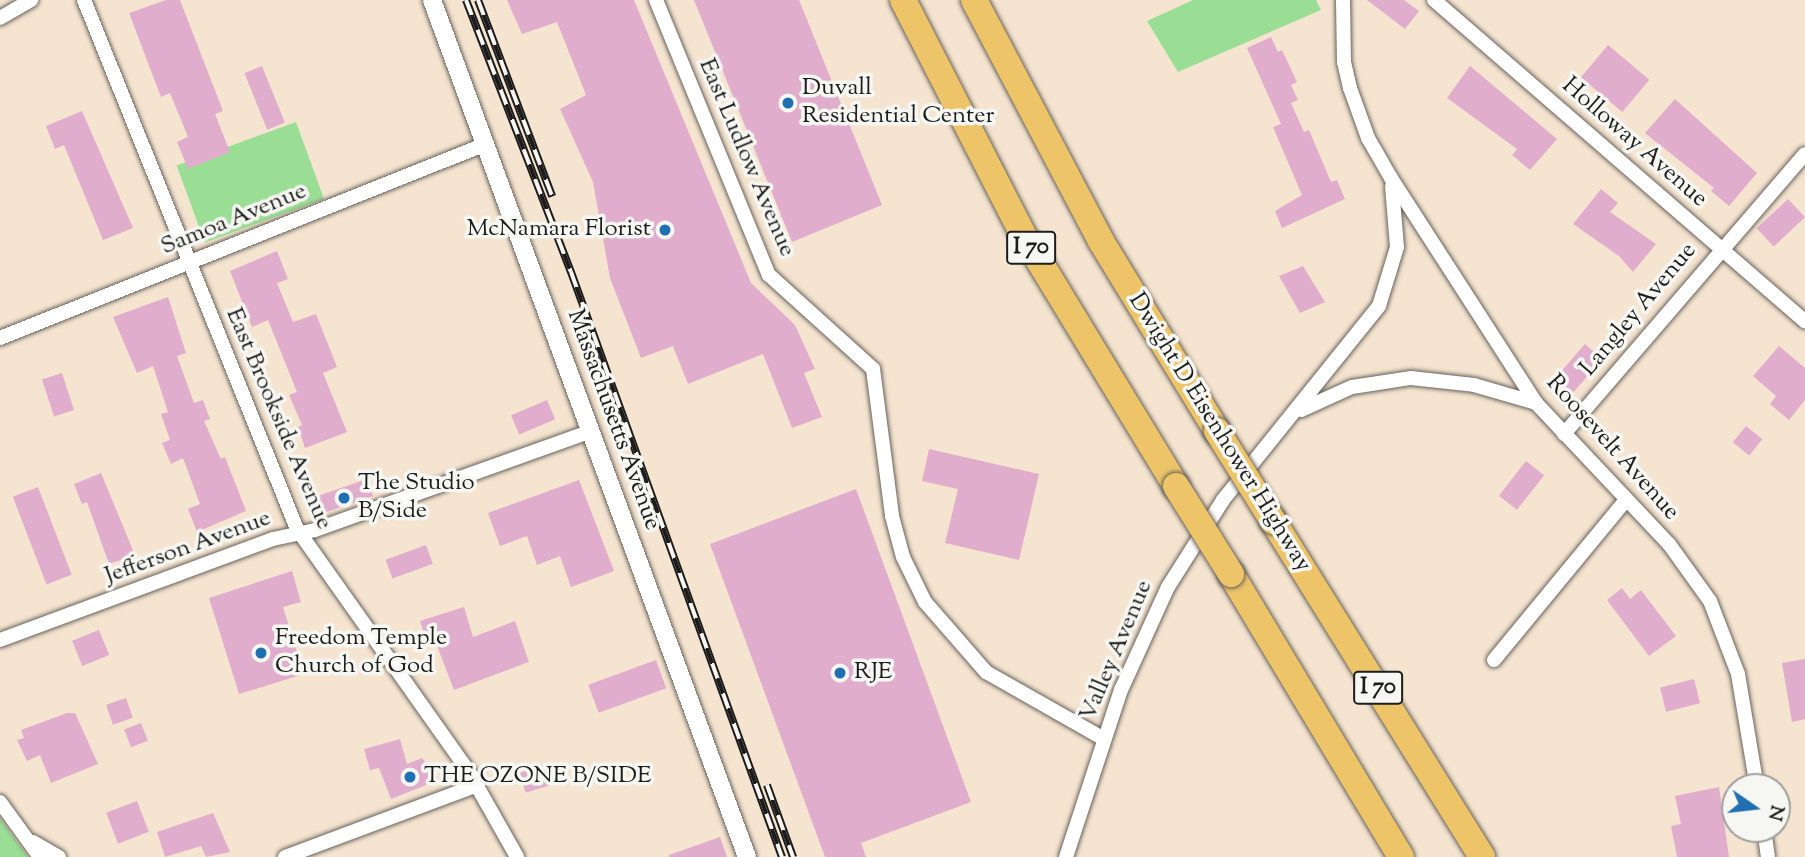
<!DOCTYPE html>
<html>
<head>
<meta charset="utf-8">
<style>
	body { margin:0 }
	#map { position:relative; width:1805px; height:857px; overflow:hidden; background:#f5e4d0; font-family:"Sorts Mill Goudy",serif }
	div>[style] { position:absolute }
	.green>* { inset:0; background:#9ade95; transform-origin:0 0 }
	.building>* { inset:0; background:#e1adcd; transform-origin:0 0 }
	.roads { filter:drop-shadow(0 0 2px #68625b) drop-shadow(0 0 2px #68625b) }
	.minor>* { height:14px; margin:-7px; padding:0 7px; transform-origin:7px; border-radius:7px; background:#fff }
	.tertiary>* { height:18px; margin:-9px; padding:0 9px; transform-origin:9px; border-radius:9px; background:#fff }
	.motorway>* { height:26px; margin:-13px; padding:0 13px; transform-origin:13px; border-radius:13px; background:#eec469 }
	.rail>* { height:8px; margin-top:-4px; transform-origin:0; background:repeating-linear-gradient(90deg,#f6f6f2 0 16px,#1c1c1c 0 32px); box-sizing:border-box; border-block:2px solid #1c1c1c }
	.bridges { filter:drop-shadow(0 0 2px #68625b) drop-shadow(0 0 2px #68625b) }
	.motorway-bridge>* { height:26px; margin:-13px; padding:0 13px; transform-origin:13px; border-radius:13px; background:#eec469 }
	.dots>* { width:19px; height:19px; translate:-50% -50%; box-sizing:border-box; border:4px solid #f6f6f2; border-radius:50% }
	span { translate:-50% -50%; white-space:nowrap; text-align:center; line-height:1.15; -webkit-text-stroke:7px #f6f6f2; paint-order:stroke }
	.shield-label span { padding:2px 5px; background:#f6f6f2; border:2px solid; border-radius:5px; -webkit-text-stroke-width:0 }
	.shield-label { font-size:23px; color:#1c1c1c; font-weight:700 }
	.poi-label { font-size:24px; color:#1c1c1c }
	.left { translate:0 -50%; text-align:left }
	.right { translate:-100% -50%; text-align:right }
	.street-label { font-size:24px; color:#1c1c1c }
	.north { position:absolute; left:1721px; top:773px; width:70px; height:70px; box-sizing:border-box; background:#f6f6f2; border:2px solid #9f9f9c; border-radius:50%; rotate:104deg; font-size:19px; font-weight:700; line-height:28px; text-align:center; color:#1c1c1c }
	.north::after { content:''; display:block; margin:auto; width:24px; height:32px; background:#1f6fb2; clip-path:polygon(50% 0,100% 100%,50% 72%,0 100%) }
</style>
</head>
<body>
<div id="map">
	<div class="green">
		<div style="clip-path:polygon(1193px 0,1316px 0,1321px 10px,1178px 72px,1147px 21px)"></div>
		<div style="left:296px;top:122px;width:82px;height:127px;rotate:70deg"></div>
		<div style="clip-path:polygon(0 818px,28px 857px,0 857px)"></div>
	</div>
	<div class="building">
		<div style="clip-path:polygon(166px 0,180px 0,223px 111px,215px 114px,230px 152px,188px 169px,177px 142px,188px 137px,170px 93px,161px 97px,129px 13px)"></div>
		<div style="clip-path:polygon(507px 0,634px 0,751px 283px,795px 325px,815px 369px,804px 373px,822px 417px,792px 428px,763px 354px,688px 384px,673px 346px,641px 358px,610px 278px,593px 182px,560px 109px,586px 95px,557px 22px,522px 34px)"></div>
		<div style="clip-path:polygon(694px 0,799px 0,882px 205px,792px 242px)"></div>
		<div style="clip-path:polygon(1367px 0,1404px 0,1419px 11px,1405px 29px)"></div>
		<div style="clip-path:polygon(1271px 37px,1278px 52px,1282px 50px,1297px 82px,1291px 85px,1298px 100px,1291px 103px,1304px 132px,1309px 130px,1331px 182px,1337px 180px,1345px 199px,1282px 228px,1275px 211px,1302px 195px,1273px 127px,1281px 124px,1247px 48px)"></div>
		<div style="left:1608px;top:45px;width:54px;height:42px;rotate:40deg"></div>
		<div style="left:262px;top:66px;width:61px;height:19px;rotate:68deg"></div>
		<div style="clip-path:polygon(1470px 66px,1557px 139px,1530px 170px,1512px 155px,1517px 149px,1447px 98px)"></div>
		<div style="clip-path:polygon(1675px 99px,1757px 173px,1729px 206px,1711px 191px,1714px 188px,1645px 133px)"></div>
		<div style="clip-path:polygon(82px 111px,133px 228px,103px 240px,64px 145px,55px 149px,46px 126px)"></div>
		<div style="clip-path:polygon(1601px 189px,1618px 203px,1610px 212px,1656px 244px,1633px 272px,1619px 256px,1573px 224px)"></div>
		<div style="left:1788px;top:199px;width:25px;height:43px;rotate:47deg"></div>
		<div style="clip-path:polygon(277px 251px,288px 279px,277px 283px,293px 322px,316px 314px,337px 367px,323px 373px,347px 432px,305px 448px,298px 427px,302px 425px,289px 395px,297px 392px,268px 320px,252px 327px,230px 271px)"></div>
		<div style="clip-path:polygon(1303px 266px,1325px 302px,1300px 313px,1279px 276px)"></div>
		<div style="clip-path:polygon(168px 297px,186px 353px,177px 356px,194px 403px,203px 400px,210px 419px,204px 421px,221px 459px,225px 457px,246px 511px,197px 532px,188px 509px,200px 504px,183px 458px,171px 464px,162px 443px,170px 440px,161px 414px,168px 412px,153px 366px,137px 373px,113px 317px)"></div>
		<div style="left:1585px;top:344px;width:23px;height:48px;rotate:41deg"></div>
		<div style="clip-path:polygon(1779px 346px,1805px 368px,1805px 400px,1789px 420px,1770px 404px,1776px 396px,1753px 376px)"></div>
		<div style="left:62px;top:373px;width:39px;height:21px;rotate:72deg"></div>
		<div style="left:547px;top:400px;width:21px;height:39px;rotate:67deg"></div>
		<div style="left:1746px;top:426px;width:21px;height:21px;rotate:39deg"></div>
		<div style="clip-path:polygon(929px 449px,1039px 474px,1019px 560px,945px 543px,958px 489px,922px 481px)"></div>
		<div style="left:1526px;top:461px;width:23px;height:44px;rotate:38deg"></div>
		<div style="clip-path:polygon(101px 473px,135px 555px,109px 564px,87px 502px,82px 504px,74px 484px)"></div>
		<div style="left:367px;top:479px;width:18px;height:55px;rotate:71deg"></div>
		<div style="clip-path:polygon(579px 480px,614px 571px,571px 587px,560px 556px,537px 565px,527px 536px,500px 546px,488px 513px)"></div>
		<div style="left:38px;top:487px;width:94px;height:27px;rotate:69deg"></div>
		<div style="clip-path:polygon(856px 489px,971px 802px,861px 843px,866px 857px,825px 857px,710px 544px)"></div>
		<div style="left:426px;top:545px;width:20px;height:43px;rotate:70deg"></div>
		<div style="clip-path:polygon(292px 571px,301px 602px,283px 607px,304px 674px,239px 694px,209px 598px)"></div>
		<div style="clip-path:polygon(1622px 588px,1630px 599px,1641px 590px,1676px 636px,1649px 656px,1607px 600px)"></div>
		<div style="clip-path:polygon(464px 607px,473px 637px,515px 621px,529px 662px,454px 690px,436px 643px,428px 646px,420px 621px)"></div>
		<div style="left:99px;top:630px;width:27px;height:29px;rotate:68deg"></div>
		<div style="clip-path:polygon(1805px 659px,1805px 719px,1792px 722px,1782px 663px)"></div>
		<div style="left:656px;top:660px;width:30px;height:72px;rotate:70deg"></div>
		<div style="left:1694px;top:679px;width:25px;height:35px;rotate:76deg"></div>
		<div style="left:126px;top:698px;width:21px;height:21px;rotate:71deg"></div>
		<div style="clip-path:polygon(67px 713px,75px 713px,98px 764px,51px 783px,40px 755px,27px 761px,17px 740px,24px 738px,21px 730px)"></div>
		<div style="left:141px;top:723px;width:19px;height:18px;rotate:69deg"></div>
		<div style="clip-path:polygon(400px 739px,407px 764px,422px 758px,439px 780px,391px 799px,379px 768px,370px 770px,364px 749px)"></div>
		<div style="left:551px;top:763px;width:21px;height:33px;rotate:73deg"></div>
		<div style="clip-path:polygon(1719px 787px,1729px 857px,1677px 857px,1671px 826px,1681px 824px,1675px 796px)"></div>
		<div style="left:137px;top:801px;width:33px;height:33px;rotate:69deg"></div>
		<div style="clip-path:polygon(213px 813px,230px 852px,206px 857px,201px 846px,165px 857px,157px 832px)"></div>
		<div style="clip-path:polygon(720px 837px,727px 857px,669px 857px,669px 855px)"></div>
	</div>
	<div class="roads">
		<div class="minor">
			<div style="left:84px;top:0;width:570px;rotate:68.07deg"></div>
			<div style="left:297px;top:529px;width:298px;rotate:54.7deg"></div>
			<div style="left:469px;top:772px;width:98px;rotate:60.5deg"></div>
			<div style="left:656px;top:0;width:297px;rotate:67.7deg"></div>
			<div style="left:769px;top:275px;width:140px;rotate:42.1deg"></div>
			<div style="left:873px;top:369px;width:148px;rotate:82.6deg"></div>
			<div style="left:892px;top:516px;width:42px;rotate:75deg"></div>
			<div style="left:903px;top:557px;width:50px;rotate:63.9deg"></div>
			<div style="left:925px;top:602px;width:93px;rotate:48.9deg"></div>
			<div style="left:986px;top:672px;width:136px;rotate:29.6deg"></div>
			<div style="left:1343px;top:0;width:62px;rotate:89.1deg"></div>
			<div style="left:1344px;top:62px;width:27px;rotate:77deg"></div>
			<div style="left:1350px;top:88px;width:53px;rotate:70.2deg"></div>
			<div style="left:1368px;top:138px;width:46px;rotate:60.1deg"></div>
			<div style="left:1391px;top:178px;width:268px;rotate:57.2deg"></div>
			<div style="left:1536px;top:403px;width:194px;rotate:46.7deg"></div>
			<div style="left:1669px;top:544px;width:70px;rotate:54.3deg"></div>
			<div style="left:1710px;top:601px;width:78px;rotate:69deg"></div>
			<div style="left:1738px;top:674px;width:115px;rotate:80.5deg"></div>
			<div style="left:1434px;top:0;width:491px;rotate:40.9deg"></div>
			<div style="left:0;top:18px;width:36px;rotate:-30deg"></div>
			<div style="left:0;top:338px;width:523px;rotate:-21.76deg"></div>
			<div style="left:1301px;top:410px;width:56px;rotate:-24.3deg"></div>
			<div style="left:1352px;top:387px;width:60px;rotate:-8.7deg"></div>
			<div style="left:1411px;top:378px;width:63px;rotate:6.3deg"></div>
			<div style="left:1474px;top:385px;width:65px;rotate:16.2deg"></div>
			<div style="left:1564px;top:434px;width:369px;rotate:-49.3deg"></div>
			<div style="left:0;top:640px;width:291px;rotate:-20.3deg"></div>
			<div style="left:273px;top:539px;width:43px;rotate:-12.1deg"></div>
			<div style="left:315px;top:530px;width:293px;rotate:-19.7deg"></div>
			<div style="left:1494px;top:660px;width:207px;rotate:-50.5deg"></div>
			<div style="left:0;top:802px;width:68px;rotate:54deg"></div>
			<div style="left:1764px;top:829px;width:28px;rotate:82deg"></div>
			<div style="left:33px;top:842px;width:30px;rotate:30deg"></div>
			<div style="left:285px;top:857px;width:206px;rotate:-20.5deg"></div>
			<div style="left:1066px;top:857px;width:176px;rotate:-71.8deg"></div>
			<div style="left:1121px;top:690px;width:113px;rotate:-65.5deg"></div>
			<div style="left:1168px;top:587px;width:103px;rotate:-57.7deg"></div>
			<div style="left:1223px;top:500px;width:249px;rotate:-51.2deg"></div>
			<div style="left:1379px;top:306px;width:62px;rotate:-73deg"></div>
			<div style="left:1397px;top:247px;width:61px;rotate:-94.7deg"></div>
		</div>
		<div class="tertiary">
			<div style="left:432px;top:0;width:913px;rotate:69.82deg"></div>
		</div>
		<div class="motorway">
			<div style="left:903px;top:0;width:259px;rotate:62.9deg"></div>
			<div style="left:1021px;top:231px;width:298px;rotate:58.7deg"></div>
			<div style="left:974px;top:0;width:272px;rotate:62.2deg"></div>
			<div style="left:1101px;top:241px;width:223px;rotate:58.6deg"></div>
			<div style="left:1273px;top:521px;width:396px;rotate:58.1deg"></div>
			<div style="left:1231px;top:574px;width:330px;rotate:59deg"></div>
		</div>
	</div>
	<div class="rail">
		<div style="left:466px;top:0;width:292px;rotate:68.9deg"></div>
		<div style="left:571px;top:272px;width:622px;rotate:70.17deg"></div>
		<div style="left:478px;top:0;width:210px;rotate:69.3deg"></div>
		<div style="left:767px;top:785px;width:77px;rotate:70.1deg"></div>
	</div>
	<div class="bridges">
		<div class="motorway-bridge">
			<div style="left:1217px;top:431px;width:106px;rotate:58.1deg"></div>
			<div style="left:1176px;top:486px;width:104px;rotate:58deg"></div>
		</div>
	</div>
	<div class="dots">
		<div style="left:788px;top:103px;background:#1f6fb2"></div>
		<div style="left:665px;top:230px;background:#1f6fb2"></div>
		<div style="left:344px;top:498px;background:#1f6fb2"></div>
		<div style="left:261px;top:653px;background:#1f6fb2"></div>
		<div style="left:840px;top:673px;background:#1f6fb2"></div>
		<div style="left:410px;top:777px;background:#1f6fb2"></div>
	</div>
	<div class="shield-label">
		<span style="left:1031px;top:248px">I 70</span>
		<span style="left:1378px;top:688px">I 70</span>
	</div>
	<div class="poi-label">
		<span class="left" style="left:802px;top:103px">Duvall<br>Residential Center</span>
		<span class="right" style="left:651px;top:230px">McNamara Florist</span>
		<span class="left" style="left:358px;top:498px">The Studio<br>B/Side</span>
		<span class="left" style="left:275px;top:653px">Freedom Temple<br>Church of God</span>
		<span class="left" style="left:854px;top:673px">RJE</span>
		<span class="left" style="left:424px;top:777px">THE OZONE B/SIDE</span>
	</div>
	<div class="street-label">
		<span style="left:1634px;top:143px;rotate:41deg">Holloway Avenue</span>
		<span style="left:746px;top:158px;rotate:67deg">East Ludlow Avenue</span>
		<span style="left:234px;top:220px;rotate:-22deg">Samoa Avenue</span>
		<span style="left:1639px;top:310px;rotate:-50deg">Langley Avenue</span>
		<span style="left:278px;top:419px;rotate:67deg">East Brookside Avenue</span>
		<span style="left:613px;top:420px;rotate:70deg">Massachusetts Avenue</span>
		<span style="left:1219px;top:433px;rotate:58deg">Dwight D Eisenhower Highway</span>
		<span style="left:1612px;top:448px;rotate:48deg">Roosevelt Avenue</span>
		<span style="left:188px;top:548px;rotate:-20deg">Jefferson Avenue</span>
		<span style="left:1117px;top:651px;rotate:-67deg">Valley Avenue</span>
	</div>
	<div class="north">N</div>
</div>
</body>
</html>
